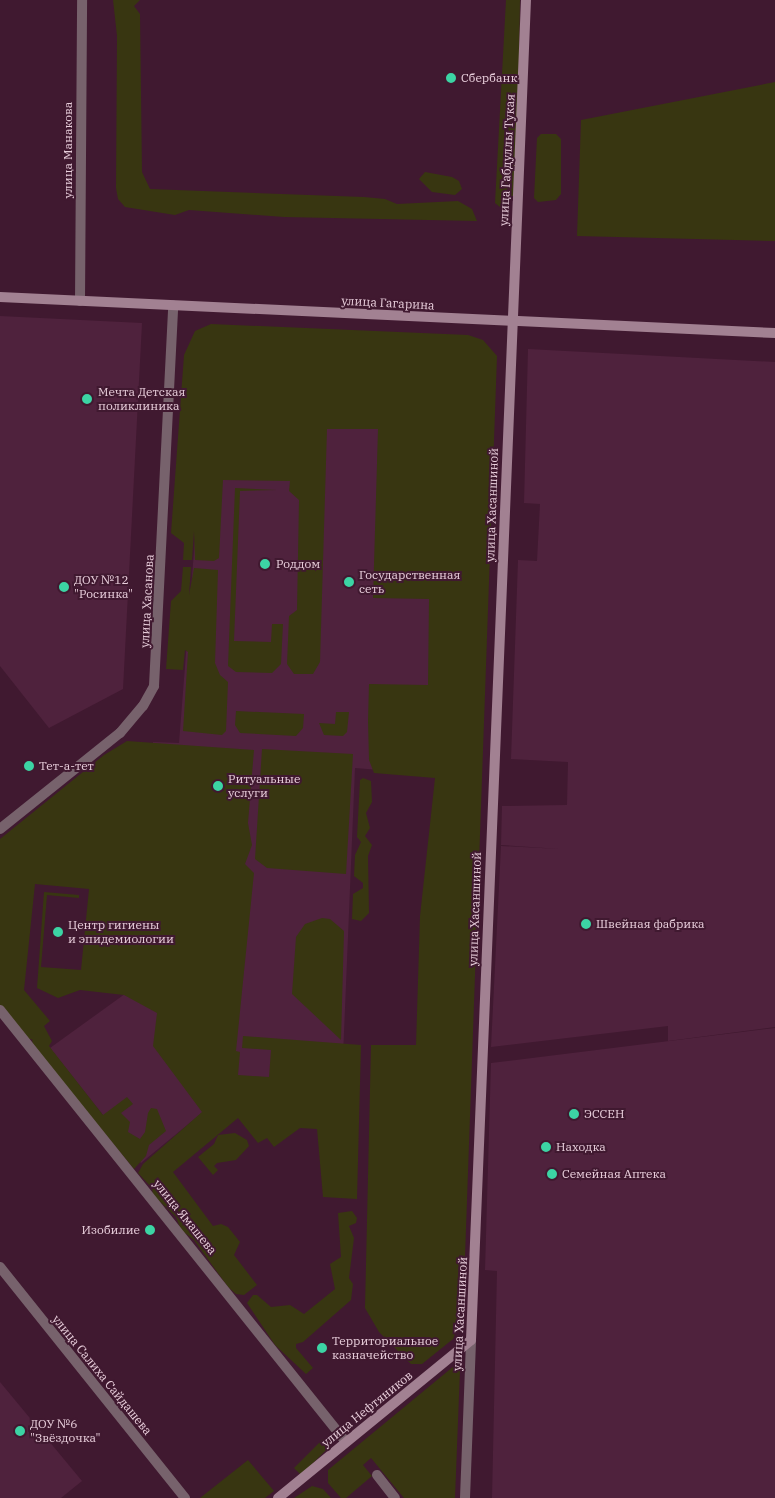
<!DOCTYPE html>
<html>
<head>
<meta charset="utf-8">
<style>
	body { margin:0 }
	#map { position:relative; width:775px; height:1498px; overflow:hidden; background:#401930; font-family:"IBM Plex Serif",serif }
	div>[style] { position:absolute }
	.built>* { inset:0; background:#4f223d }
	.green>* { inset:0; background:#383611; transform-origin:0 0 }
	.street>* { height:10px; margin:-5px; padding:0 5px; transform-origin:5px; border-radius:5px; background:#77626c }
	.secondary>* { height:10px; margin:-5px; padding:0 5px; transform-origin:5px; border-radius:5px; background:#a28192 }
	.dots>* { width:14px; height:14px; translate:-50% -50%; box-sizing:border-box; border:2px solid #401930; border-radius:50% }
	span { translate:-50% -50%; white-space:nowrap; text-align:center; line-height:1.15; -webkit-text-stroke:4px #401930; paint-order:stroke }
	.poi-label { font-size:12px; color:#e9cfdc }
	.left { translate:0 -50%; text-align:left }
	.right { translate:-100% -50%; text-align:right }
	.street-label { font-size:12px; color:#e9cfdc }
</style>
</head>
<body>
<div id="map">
	<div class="built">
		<div style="clip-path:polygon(0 316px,142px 323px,123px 689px,49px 728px,0 666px)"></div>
		<div style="clip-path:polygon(528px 349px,775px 362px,775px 1027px,668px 1041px,668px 1026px,491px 1047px,501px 846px,560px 849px,501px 845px,502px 806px,567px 805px,568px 762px,511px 759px,518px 560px,537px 561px,540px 504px,524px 503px)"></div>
		<div style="clip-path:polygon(207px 385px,443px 386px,441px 775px,355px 768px,341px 1105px,220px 1098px,141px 1163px,50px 1048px,129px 991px,153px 742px,179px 743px)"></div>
		<div style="clip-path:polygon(775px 1028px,775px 1498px,492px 1498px,497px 1271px,485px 1270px,491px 1063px)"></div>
		<div style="clip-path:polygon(0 1382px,82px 1481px,61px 1498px,0 1498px)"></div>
	</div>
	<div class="green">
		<div style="clip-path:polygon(113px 0,140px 0,134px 6px,140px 14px,142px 172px,150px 189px,364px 197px,385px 199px,397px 204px,458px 201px,472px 209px,477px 221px,284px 217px,189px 210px,175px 215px,125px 207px,118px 199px,116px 188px,117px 36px)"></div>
		<div style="clip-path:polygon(506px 0,520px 0,519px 63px,514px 196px,500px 207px,495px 203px)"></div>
		<div style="clip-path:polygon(775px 82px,775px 241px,577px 236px,581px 120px)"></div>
		<div style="clip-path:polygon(541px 134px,556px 134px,561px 139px,561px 194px,556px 200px,538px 202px,534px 198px,537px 138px)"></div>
		<div style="clip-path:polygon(425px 172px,452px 177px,459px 181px,462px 189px,455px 195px,432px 192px,419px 179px)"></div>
		<div style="clip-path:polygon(211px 324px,468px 335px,483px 340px,497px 356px,463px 1313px,453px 1339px,422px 1364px,411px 1364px,379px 1332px,365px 1308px,371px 1045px,416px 1045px,420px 916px,435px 778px,374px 773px,369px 760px,368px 721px,369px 684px,428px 685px,429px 599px,373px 598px,378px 429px,327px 429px,320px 662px,313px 674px,294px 674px,287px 664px,289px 616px,297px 610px,299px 500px,289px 491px,290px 481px,223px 480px,219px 558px,214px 561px,195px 560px,194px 531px,192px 560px,183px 560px,184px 543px,171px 533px,184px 355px,195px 331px)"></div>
		<div style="clip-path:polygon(235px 488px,277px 490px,240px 491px,234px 641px,271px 642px,272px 624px,283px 624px,281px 664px,272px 673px,236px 672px,228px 666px)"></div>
		<div style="clip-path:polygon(183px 567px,191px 567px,189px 595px,194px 568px,218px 570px,215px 663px,220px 675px,228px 682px,226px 731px,222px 735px,183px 731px,188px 652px,185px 650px,183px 670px,166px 669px,171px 601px,181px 591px)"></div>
		<div style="clip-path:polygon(236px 711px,304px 714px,303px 728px,296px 736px,240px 733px,235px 725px)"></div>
		<div style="clip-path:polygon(336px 712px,349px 712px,347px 732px,343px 736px,324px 735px,319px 723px,335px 724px)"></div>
		<div style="clip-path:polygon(127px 741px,254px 750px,248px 823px,252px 845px,245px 864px,254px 873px,236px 1051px,240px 1052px,238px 1075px,269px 1077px,271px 1050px,242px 1048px,243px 1036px,361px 1045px,357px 1199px,323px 1197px,317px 1129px,300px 1128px,274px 1147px,267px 1138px,258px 1143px,238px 1118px,173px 1172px,213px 1226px,221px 1224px,228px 1227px,240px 1242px,234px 1255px,257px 1285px,244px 1295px,236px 1294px,228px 1287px,194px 1240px,181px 1230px,176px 1217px,153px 1195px,152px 1188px,138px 1173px,143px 1164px,202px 1112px,153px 1046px,157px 1013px,124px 995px,80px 990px,58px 998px,37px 988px,44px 892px,79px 895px,79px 898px,47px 895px,41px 967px,81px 970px,89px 889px,35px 884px,24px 990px,50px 1021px,44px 1026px,52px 1041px,49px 1046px,103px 1115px,127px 1097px,133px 1104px,121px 1113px,130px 1122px,128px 1132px,140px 1139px,145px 1132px,148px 1113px,151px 1108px,157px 1109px,166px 1131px,149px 1145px,146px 1156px,134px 1169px,33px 1046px,32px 1039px,26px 1040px,0 1008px,0 839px,104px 755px)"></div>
		<div style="clip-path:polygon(262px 749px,353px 754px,346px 874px,267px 868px,255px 859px)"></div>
		<div style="clip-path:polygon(363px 778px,371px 781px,372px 802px,366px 813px,370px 828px,365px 836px,372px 845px,368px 856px,369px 913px,361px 921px,352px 919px,353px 894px,363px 888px,363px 883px,354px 876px,355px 855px,361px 842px,357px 837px,360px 780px)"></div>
		<div style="clip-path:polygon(322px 918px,330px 919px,344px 931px,341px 1040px,292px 994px,296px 937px,305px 924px)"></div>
		<div style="clip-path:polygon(235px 1133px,247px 1140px,249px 1146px,236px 1160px,217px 1163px,214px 1166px,218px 1170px,213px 1175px,198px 1157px,214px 1144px,218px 1135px)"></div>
		<div style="clip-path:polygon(352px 1211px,357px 1218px,356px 1223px,349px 1226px,354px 1238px,349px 1278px,353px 1284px,351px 1300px,303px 1342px,296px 1344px,296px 1348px,313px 1368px,306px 1374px,275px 1345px,247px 1303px,253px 1295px,257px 1295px,271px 1307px,290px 1305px,304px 1314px,335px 1289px,330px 1264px,341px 1257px,338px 1213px)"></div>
		<div style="clip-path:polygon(454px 1366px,460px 1370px,455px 1498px,404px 1498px,371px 1458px,363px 1465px,372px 1476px,346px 1498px,341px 1498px,328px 1483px,328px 1470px)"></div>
		<div style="left:323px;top:1439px;width:10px;height:41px;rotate:45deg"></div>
		<div style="clip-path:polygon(248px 1460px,274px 1491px,265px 1498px,200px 1498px)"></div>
		<div style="clip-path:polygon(312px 1486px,323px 1489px,331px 1498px,294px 1498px)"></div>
	</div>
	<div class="street">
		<div style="left:80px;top:301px;width:301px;rotate:-89.6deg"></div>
		<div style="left:0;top:829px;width:154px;rotate:-38.7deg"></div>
		<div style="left:120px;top:733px;width:35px;rotate:-50deg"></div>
		<div style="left:143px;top:706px;width:23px;rotate:-61deg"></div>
		<div style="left:154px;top:686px;width:381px;rotate:-87.1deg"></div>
		<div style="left:0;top:1010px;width:553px;rotate:51.31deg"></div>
		<div style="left:0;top:1267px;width:296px;rotate:51.3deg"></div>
		<div style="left:377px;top:1475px;width:29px;rotate:52deg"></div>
		<div style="left:465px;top:1498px;width:158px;rotate:-87.8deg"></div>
	</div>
	<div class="secondary">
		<div style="left:0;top:297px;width:776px;rotate:2.66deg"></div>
		<div style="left:278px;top:1498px;width:249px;rotate:-39.3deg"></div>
		<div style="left:471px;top:1340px;width:1341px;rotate:-87.65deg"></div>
	</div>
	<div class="dots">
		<div style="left:451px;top:78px;background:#3cd4a4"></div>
		<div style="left:87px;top:399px;background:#3cd4a4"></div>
		<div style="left:265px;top:564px;background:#3cd4a4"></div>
		<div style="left:349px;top:582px;background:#3cd4a4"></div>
		<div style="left:64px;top:587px;background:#3cd4a4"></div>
		<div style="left:29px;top:766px;background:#3cd4a4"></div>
		<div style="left:218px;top:786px;background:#3cd4a4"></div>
		<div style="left:586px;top:924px;background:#3cd4a4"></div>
		<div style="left:58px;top:932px;background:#3cd4a4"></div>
		<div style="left:574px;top:1114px;background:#3cd4a4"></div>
		<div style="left:546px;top:1147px;background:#3cd4a4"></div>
		<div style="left:552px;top:1174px;background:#3cd4a4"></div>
		<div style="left:150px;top:1230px;background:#3cd4a4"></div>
		<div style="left:322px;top:1348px;background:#3cd4a4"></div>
		<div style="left:20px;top:1431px;background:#3cd4a4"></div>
	</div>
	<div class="poi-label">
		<span class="left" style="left:461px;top:78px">Сбербанк</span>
		<span class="left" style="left:98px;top:399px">Мечта Детская<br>поликлиника</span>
		<span class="left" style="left:276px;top:564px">Роддом</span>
		<span class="left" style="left:359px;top:582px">Государственная<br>сеть</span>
		<span class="left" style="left:74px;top:587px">ДОУ №12<br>"Росинка"</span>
		<span class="left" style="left:39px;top:766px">Тет-а-тет</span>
		<span class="left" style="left:228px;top:786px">Ритуальные<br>услуги</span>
		<span class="left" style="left:596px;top:924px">Швейная фабрика</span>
		<span class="left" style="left:68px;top:932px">Центр гигиены<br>и эпидемиологии</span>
		<span class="left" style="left:584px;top:1114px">ЭССЕН</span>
		<span class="left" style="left:556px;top:1147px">Находка</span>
		<span class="left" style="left:562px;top:1174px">Семейная Аптека</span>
		<span class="right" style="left:140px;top:1230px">Изобилие</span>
		<span class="left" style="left:332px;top:1348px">Территориальное<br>казначейство</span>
		<span class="left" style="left:30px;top:1431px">ДОУ №6<br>"Звёздочка"</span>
	</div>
	<div class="street-label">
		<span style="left:68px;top:150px;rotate:-90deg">улица Манакова</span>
		<span style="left:507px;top:160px;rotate:-87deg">улица Габдуллы Тукая</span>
		<span style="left:388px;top:303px;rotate:3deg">улица Гагарина</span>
		<span style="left:492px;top:505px;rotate:-88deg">улица Хасаншиной</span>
		<span style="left:147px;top:601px;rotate:-87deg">улица Хасанова</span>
		<span style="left:475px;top:909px;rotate:-88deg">улица Хасаншиной</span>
		<span style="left:185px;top:1217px;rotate:51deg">улица Ямашева</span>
		<span style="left:460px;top:1314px;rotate:-87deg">улица Хасаншиной</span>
		<span style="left:102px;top:1375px;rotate:51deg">улица Салиха Сайдашева</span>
		<span style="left:367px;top:1409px;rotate:-39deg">улица Нефтяников</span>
	</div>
</div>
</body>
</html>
